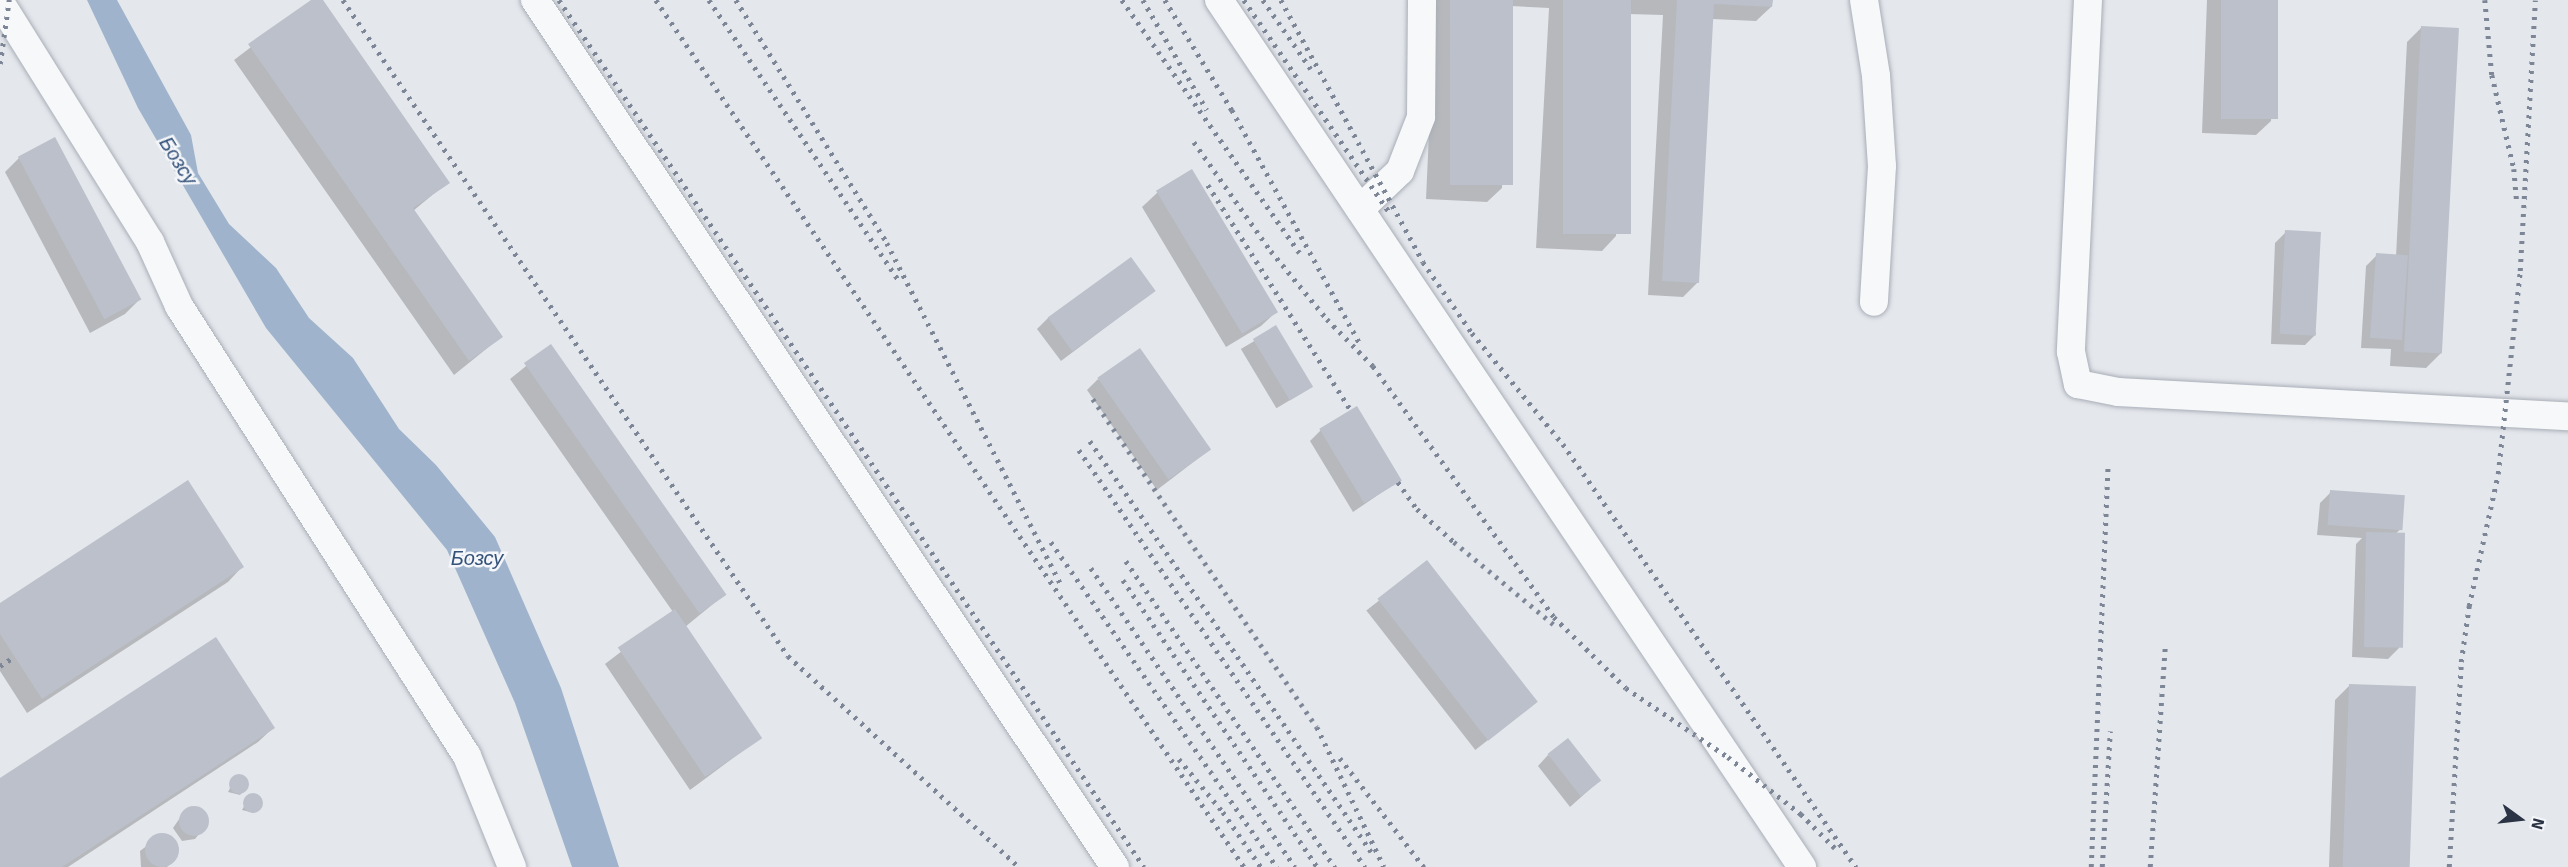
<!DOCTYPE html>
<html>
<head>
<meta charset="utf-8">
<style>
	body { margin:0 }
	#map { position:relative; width:2568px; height:867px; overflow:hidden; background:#e4e7ec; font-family:Signika,sans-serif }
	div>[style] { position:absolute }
	.water>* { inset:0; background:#9fb4cc }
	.shadow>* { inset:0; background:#0003; transform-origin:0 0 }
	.building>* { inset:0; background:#bbc0ca; transform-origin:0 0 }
	.round { border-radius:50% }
	.roads { filter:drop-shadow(0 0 2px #a9aeb7) drop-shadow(0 0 2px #a9aeb7) }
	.minor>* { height:28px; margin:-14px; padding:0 14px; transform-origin:14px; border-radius:14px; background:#f7f8fa }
	.rail>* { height:4.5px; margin-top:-2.25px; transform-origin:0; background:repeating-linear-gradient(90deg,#7d8696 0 3px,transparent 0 9px) }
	span { translate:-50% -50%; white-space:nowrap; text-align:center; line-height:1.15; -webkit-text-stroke:5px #f4f6f9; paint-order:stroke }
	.water-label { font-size:20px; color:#34527a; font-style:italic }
	.north { position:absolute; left:2490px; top:789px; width:60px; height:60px; -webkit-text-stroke:4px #f4f6f9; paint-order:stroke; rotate:105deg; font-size:16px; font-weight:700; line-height:24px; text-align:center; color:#2b3445 }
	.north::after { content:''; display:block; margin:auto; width:21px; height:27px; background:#2b3445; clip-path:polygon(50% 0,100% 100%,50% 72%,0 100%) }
</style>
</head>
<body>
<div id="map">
	<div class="water">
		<div style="clip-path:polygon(87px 0,117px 0,191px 135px,198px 173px,229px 224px,276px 268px,309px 318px,353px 358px,399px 429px,436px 465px,495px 537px,561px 688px,619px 867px,572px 867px,515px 703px,447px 550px,266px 328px,138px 108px)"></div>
	</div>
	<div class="shadow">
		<div style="clip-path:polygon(313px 0,321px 0,448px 182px,413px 211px,501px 337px,454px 375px,234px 60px)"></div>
		<div style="clip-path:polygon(1435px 0,1771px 0,1771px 7px,1756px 21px,1712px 19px,1698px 282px,1683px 297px,1648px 295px,1663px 15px,1628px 14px,1616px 236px,1602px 251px,1536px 248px,1549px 8px,1511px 6px,1502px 188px,1487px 202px,1426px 199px)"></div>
		<div style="clip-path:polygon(2207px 0,2276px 0,2271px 121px,2256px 135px,2202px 133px)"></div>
		<div style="clip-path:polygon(2422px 27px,2441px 353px,2426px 368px,2390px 366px,2391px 349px,2361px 348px,2366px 266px,2377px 255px,2396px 256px,2407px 42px)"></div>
		<div style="clip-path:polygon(19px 158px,139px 300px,125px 314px,90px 333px,5px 172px)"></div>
		<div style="clip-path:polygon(1191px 171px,1276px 312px,1261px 326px,1226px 347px,1142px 207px,1157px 193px)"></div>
		<div style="clip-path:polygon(2286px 232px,2316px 334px,2305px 345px,2271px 344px,2275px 243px)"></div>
		<div style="clip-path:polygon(1154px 291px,1061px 361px,1037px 329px,1048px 318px)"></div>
		<div style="left:1276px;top:328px;width:69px;height:41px;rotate:59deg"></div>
		<div style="clip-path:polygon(551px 346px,724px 595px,685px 627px,760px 738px,690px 790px,605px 664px,673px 612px,510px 379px)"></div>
		<div style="clip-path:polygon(1098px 379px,1209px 450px,1157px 490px,1087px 390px)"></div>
		<div style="clip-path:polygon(1321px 430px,1400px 480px,1353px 512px,1310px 441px)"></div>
		<div style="clip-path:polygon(2331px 492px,2401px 529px,2395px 534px,2399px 648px,2388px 659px,2352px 657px,2356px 544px,2362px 538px,2317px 535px,2320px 503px)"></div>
		<div style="left:1427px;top:563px;width:177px;height:77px;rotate:52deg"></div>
		<div style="clip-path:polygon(242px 567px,228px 582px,27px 713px,0 671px,0 605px)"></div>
		<div style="clip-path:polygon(2350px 685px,2408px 867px,2329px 867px,2335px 700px)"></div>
		<div style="clip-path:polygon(273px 728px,258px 742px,68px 867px,0 867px,0 780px)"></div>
		<div style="clip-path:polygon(1548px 755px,1599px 781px,1570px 807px,1538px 766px)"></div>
		<div style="clip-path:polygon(236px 777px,245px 779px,247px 787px,240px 795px,228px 792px)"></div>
		<div style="clip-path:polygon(250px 796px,260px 798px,261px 802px,254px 813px,242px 810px)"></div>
		<div style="clip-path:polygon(196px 808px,204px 812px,207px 824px,195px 839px,182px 841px,173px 828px,184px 812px)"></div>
		<div style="clip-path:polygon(161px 835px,171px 837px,177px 846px,177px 856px,167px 867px,141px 867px,140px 851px)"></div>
	</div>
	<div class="building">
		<div style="clip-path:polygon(311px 0,323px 0,450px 183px,413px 208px,503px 337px,469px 361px,248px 44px)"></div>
		<div style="left:1450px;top:0;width:63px;height:185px"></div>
		<div style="left:1563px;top:0;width:68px;height:234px"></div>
		<div style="clip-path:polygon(1677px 0,1773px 0,1772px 7px,1714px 4px,1699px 283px,1662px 281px)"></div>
		<div style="left:2221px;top:0;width:57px;height:119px"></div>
		<div style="left:2421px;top:26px;width:38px;height:326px;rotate:3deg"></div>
		<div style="left:55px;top:137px;width:184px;height:42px;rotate:62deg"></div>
		<div style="left:1192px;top:169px;width:167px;height:42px;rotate:59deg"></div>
		<div style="left:2285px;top:230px;width:36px;height:104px;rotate:3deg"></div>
		<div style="left:2376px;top:253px;width:32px;height:85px;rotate:4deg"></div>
		<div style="left:1131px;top:257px;width:42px;height:103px;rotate:54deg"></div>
		<div style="left:1276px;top:325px;width:72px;height:27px;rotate:59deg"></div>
		<div style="left:551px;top:344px;width:306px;height:33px;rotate:55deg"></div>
		<div style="left:1140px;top:348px;width:124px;height:52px;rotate:55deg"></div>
		<div style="left:1357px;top:406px;width:87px;height:44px;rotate:59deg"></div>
		<div style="clip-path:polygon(188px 480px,244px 567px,42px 699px,0 634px,0 603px)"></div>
		<div style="left:2330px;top:490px;width:75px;height:35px;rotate:4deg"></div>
		<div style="left:2366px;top:532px;width:39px;height:115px;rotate:1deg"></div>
		<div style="left:1427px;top:560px;width:180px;height:63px;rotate:52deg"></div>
		<div style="left:675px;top:609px;width:156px;height:69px;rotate:56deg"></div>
		<div style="clip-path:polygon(216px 637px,275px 728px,62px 867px,0 867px,0 778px)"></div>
		<div style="left:2349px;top:684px;width:67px;height:183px;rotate:2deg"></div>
		<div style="left:1568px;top:738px;width:54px;height:26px;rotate:52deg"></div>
		<div class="round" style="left:229px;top:774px;width:20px;height:20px"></div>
		<div class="round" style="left:243px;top:793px;width:20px;height:20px"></div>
		<div class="round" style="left:179px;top:806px;width:30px;height:30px"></div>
		<div class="round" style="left:145px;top:833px;width:34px;height:34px"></div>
	</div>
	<div class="roads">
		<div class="minor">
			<div style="left:535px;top:0;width:1043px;rotate:56.22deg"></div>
			<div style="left:1219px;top:0;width:1045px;rotate:56.08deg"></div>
			<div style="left:1864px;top:0;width:77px;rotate:81deg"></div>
			<div style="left:1876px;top:76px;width:90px;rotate:86.2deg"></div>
			<div style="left:1882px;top:166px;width:136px;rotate:93.4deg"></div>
			<div style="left:2088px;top:0;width:352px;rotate:92.8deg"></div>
			<div style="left:2071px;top:352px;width:33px;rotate:78deg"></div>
			<div style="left:2078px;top:384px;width:41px;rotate:11.3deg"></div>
			<div style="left:2118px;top:392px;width:451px;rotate:3.1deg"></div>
			<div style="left:0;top:2px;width:283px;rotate:58deg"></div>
			<div style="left:150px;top:242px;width:70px;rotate:65.6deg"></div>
			<div style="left:179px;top:306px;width:534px;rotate:57.38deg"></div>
			<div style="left:467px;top:756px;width:120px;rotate:67.9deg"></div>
			<div style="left:1360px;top:209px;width:55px;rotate:-43.5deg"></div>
			<div style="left:1400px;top:171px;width:58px;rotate:-68.7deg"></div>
			<div style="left:1421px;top:117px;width:117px;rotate:-89.5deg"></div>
		</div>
	</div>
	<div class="rail">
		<div style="left:343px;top:0;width:793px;rotate:55.85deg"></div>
		<div style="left:788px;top:656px;width:313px;rotate:42.4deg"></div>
		<div style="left:559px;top:0;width:1046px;rotate:55.99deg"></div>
		<div style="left:656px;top:0;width:1048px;rotate:55.85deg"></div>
		<div style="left:709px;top:0;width:339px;rotate:55.9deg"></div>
		<div style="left:736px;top:0;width:286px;rotate:58.1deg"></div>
		<div style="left:887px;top:243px;width:386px;rotate:63deg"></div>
		<div style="left:1122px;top:0;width:309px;rotate:54.9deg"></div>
		<div style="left:1143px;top:0;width:127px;rotate:59.8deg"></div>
		<div style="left:1165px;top:0;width:129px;rotate:58.7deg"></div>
		<div style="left:1232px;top:110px;width:269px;rotate:61.3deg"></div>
		<div style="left:1244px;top:0;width:258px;rotate:55.6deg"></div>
		<div style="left:1263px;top:0;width:84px;rotate:55.2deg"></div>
		<div style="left:1281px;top:0;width:298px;rotate:61.5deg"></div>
		<div style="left:1423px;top:262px;width:86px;rotate:55.4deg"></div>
		<div style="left:1472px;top:333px;width:144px;rotate:50.7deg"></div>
		<div style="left:1563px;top:444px;width:515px;rotate:55.29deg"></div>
		<div style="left:2485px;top:0;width:75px;rotate:84.7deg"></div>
		<div style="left:2492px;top:75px;width:97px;rotate:76.8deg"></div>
		<div style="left:2514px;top:169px;width:34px;rotate:85deg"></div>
		<div style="left:0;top:64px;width:65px;rotate:-82deg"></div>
		<div style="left:1194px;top:142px;width:133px;rotate:54.8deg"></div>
		<div style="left:1271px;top:251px;width:88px;rotate:50.5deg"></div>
		<div style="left:1327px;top:319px;width:66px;rotate:45.6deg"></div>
		<div style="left:1373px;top:366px;width:309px;rotate:54.2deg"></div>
		<div style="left:1554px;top:617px;width:101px;rotate:44.6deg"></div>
		<div style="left:1626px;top:688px;width:123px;rotate:34.1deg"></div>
		<div style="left:1728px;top:757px;width:93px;rotate:38deg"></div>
		<div style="left:1801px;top:814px;width:48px;rotate:45deg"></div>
		<div style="left:1208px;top:185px;width:267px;rotate:57.6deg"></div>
		<div style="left:1093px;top:399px;width:397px;rotate:55.7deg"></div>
		<div style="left:1317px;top:727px;width:155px;rotate:64.4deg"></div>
		<div style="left:1090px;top:441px;width:498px;rotate:55.6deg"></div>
		<div style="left:1079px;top:450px;width:506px;rotate:55.56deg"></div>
		<div style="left:1398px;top:482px;width:33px;rotate:55deg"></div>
		<div style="left:1417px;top:509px;width:50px;rotate:41.7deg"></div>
		<div style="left:1454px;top:542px;width:129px;rotate:39.6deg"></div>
		<div style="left:1051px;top:542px;width:396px;rotate:55.2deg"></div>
		<div style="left:1126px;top:561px;width:371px;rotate:55.7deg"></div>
		<div style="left:1091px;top:568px;width:362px;rotate:55.7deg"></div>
		<div style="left:1123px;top:580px;width:346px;rotate:55.9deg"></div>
		<div style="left:0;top:666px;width:17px;rotate:-33deg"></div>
		<div style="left:1340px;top:758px;width:138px;rotate:52.4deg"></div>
		<div style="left:1179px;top:759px;width:69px;rotate:50.3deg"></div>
		<div style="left:1223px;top:812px;width:67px;rotate:55.4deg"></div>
		<div style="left:2091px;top:867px;width:399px;rotate:-87.6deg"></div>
		<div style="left:2102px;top:867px;width:136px;rotate:-86.6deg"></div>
		<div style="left:2150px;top:867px;width:223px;rotate:-86.1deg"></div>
		<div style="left:2449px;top:867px;width:205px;rotate:-86.6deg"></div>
		<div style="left:2461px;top:662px;width:57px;rotate:-81.9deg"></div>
		<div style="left:2469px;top:606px;width:135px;rotate:-77.6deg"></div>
		<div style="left:2498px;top:474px;width:204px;rotate:-83.8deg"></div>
		<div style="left:2520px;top:271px;width:271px;rotate:-86.8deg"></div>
	</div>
	<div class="water-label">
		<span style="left:178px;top:161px;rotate:58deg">Бозсу</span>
		<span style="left:477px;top:558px">Бозсу</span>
	</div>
	<div class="north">N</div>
</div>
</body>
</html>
